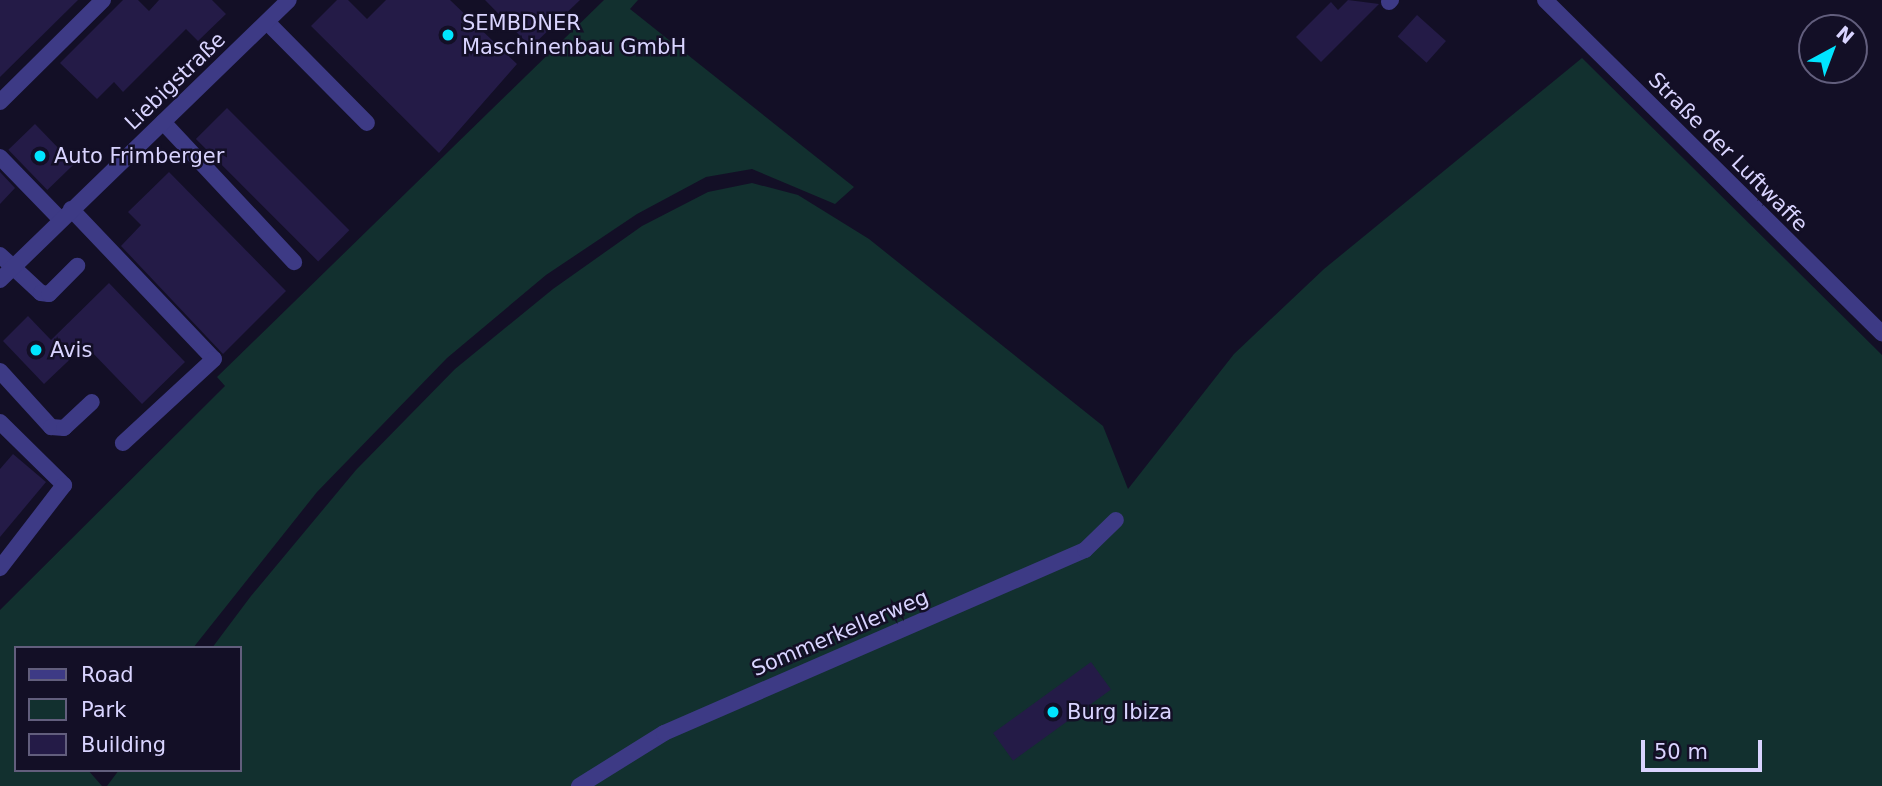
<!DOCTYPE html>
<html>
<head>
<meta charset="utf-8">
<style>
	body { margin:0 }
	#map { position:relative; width:1882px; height:786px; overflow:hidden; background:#130f26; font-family:"DejaVu Sans",sans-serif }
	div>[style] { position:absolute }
	.green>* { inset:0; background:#12302f }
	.building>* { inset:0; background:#241b47; transform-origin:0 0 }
	.minor>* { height:16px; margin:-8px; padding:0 8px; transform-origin:8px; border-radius:8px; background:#3d3a85 }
	.dots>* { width:19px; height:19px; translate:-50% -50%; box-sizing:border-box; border:4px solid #130f26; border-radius:50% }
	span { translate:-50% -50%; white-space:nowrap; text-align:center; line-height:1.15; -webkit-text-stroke:5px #130f26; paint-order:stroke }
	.poi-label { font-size:21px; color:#d9d4ff }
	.left { translate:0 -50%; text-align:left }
	.street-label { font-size:21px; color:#d9d4ff }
	.legend { position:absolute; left:14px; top:646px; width:228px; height:126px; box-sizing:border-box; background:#130f26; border:2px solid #625e7d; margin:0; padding:9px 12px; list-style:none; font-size:21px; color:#d9d4ff }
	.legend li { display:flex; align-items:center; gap:14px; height:35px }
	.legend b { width:35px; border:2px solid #625e7d }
	.north { position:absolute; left:1798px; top:14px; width:70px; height:70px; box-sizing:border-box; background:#130f26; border:2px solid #625e7d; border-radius:50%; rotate:41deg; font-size:19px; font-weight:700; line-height:28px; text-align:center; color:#d9d4ff }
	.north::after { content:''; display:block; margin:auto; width:24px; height:32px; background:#00e5ff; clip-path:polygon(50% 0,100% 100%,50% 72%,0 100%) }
	.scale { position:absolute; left:1641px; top:740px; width:121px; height:32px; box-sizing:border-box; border:4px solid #d9d4ff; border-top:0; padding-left:9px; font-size:21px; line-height:24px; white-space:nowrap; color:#d9d4ff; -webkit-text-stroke:5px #130f26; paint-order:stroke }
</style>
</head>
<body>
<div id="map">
	<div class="green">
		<div style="clip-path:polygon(604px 0,638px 0,630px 9px,854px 187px,835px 204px,752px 169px,706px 177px,637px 214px,546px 275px,447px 358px,317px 492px,193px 648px,16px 648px,16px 770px,88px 770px,102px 786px,0 786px,0 610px,225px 386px,217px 377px)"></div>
		<div style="clip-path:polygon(1582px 58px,1882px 355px,1882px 786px,107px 786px,119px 770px,240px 770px,240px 648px,212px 648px,251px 596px,356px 470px,455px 369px,553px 289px,642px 226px,708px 192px,752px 183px,798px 195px,869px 239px,1103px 426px,1128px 489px,1234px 354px,1324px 269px)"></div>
	</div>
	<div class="building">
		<div style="clip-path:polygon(0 0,78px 0,0 77px)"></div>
		<div style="clip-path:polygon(123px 0,138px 0,149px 11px,159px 0,212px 0,226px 14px,198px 41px,186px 29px,123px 92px,114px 82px,97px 99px,60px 63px)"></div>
		<div style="clip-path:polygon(337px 0,348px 0,367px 19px,386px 0,450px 0,517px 64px,439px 153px,311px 26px)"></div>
		<div style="clip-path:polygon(485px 0,580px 0,531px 47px)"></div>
		<div style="clip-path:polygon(1348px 0,1379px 4px,1321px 62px,1296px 37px,1331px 2px,1338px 10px)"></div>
		<div style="left:1417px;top:15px;width:39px;height:29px;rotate:42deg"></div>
		<div style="left:227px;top:108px;width:173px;height:44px;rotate:45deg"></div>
		<div style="left:35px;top:124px;width:56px;height:37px;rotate:46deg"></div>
		<div style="clip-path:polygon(0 172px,15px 188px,0 204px)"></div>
		<div style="clip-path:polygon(169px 172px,286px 291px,223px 354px,121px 246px,141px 225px,128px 212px)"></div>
		<div style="clip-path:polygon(109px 283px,185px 362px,142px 404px,85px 345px,44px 384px,3px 341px,28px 316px,51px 340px)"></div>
		<div style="clip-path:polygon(13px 454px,46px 482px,0 537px,0 469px)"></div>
		<div style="left:1091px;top:662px;width:34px;height:121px;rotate:54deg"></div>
	</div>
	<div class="minor">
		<div style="left:1545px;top:0;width:474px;rotate:44.7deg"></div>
		<div style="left:1389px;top:2px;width:3px;rotate:-45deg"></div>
		<div style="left:267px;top:22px;width:142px;rotate:45.3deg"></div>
		<div style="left:0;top:102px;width:145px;rotate:-44.7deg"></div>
		<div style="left:163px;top:122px;width:192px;rotate:46.9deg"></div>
		<div style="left:0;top:157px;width:86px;rotate:45.9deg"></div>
		<div style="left:71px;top:209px;width:207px;rotate:46.4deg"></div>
		<div style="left:214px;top:359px;width:124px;rotate:137.3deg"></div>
		<div style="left:0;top:255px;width:56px;rotate:42.8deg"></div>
		<div style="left:41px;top:293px;width:8px;rotate:7deg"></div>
		<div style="left:49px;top:294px;width:40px;rotate:-45deg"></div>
		<div style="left:0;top:280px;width:402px;rotate:-44.1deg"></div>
		<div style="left:0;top:371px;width:76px;rotate:47.7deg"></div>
		<div style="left:51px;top:427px;width:13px;rotate:4deg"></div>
		<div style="left:64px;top:428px;width:38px;rotate:-43deg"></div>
		<div style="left:0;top:422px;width:90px;rotate:44.5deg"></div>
		<div style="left:64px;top:485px;width:105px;rotate:127.6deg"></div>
		<div style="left:579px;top:786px;width:100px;rotate:-31.9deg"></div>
		<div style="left:664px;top:733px;width:459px;rotate:-23.5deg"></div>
		<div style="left:1085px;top:550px;width:43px;rotate:-44.1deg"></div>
	</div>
	<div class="dots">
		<div style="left:448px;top:35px;background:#00e5ff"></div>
		<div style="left:40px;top:156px;background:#00e5ff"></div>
		<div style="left:36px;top:350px;background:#00e5ff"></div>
		<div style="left:1053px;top:712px;background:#00e5ff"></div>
	</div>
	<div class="poi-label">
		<span class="left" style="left:462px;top:35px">SEMBDNER<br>Maschinenbau GmbH</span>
		<span class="left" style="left:54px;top:156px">Auto Frimberger</span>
		<span class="left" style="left:50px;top:350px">Avis</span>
		<span class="left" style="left:1067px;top:712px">Burg Ibiza</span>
	</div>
	<div class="street-label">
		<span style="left:175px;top:81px;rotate:-44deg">Liebigstraße</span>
		<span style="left:1728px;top:152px;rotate:45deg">Straße der Luftwaffe</span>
		<span style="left:840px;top:633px;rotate:-23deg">Sommerkellerweg</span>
	</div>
	<ul class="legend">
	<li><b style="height:9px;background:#3d3a85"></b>Road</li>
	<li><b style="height:19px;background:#12302f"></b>Park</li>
	<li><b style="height:19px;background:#241b47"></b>Building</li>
	</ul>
	<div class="north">N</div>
	<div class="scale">50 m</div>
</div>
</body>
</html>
